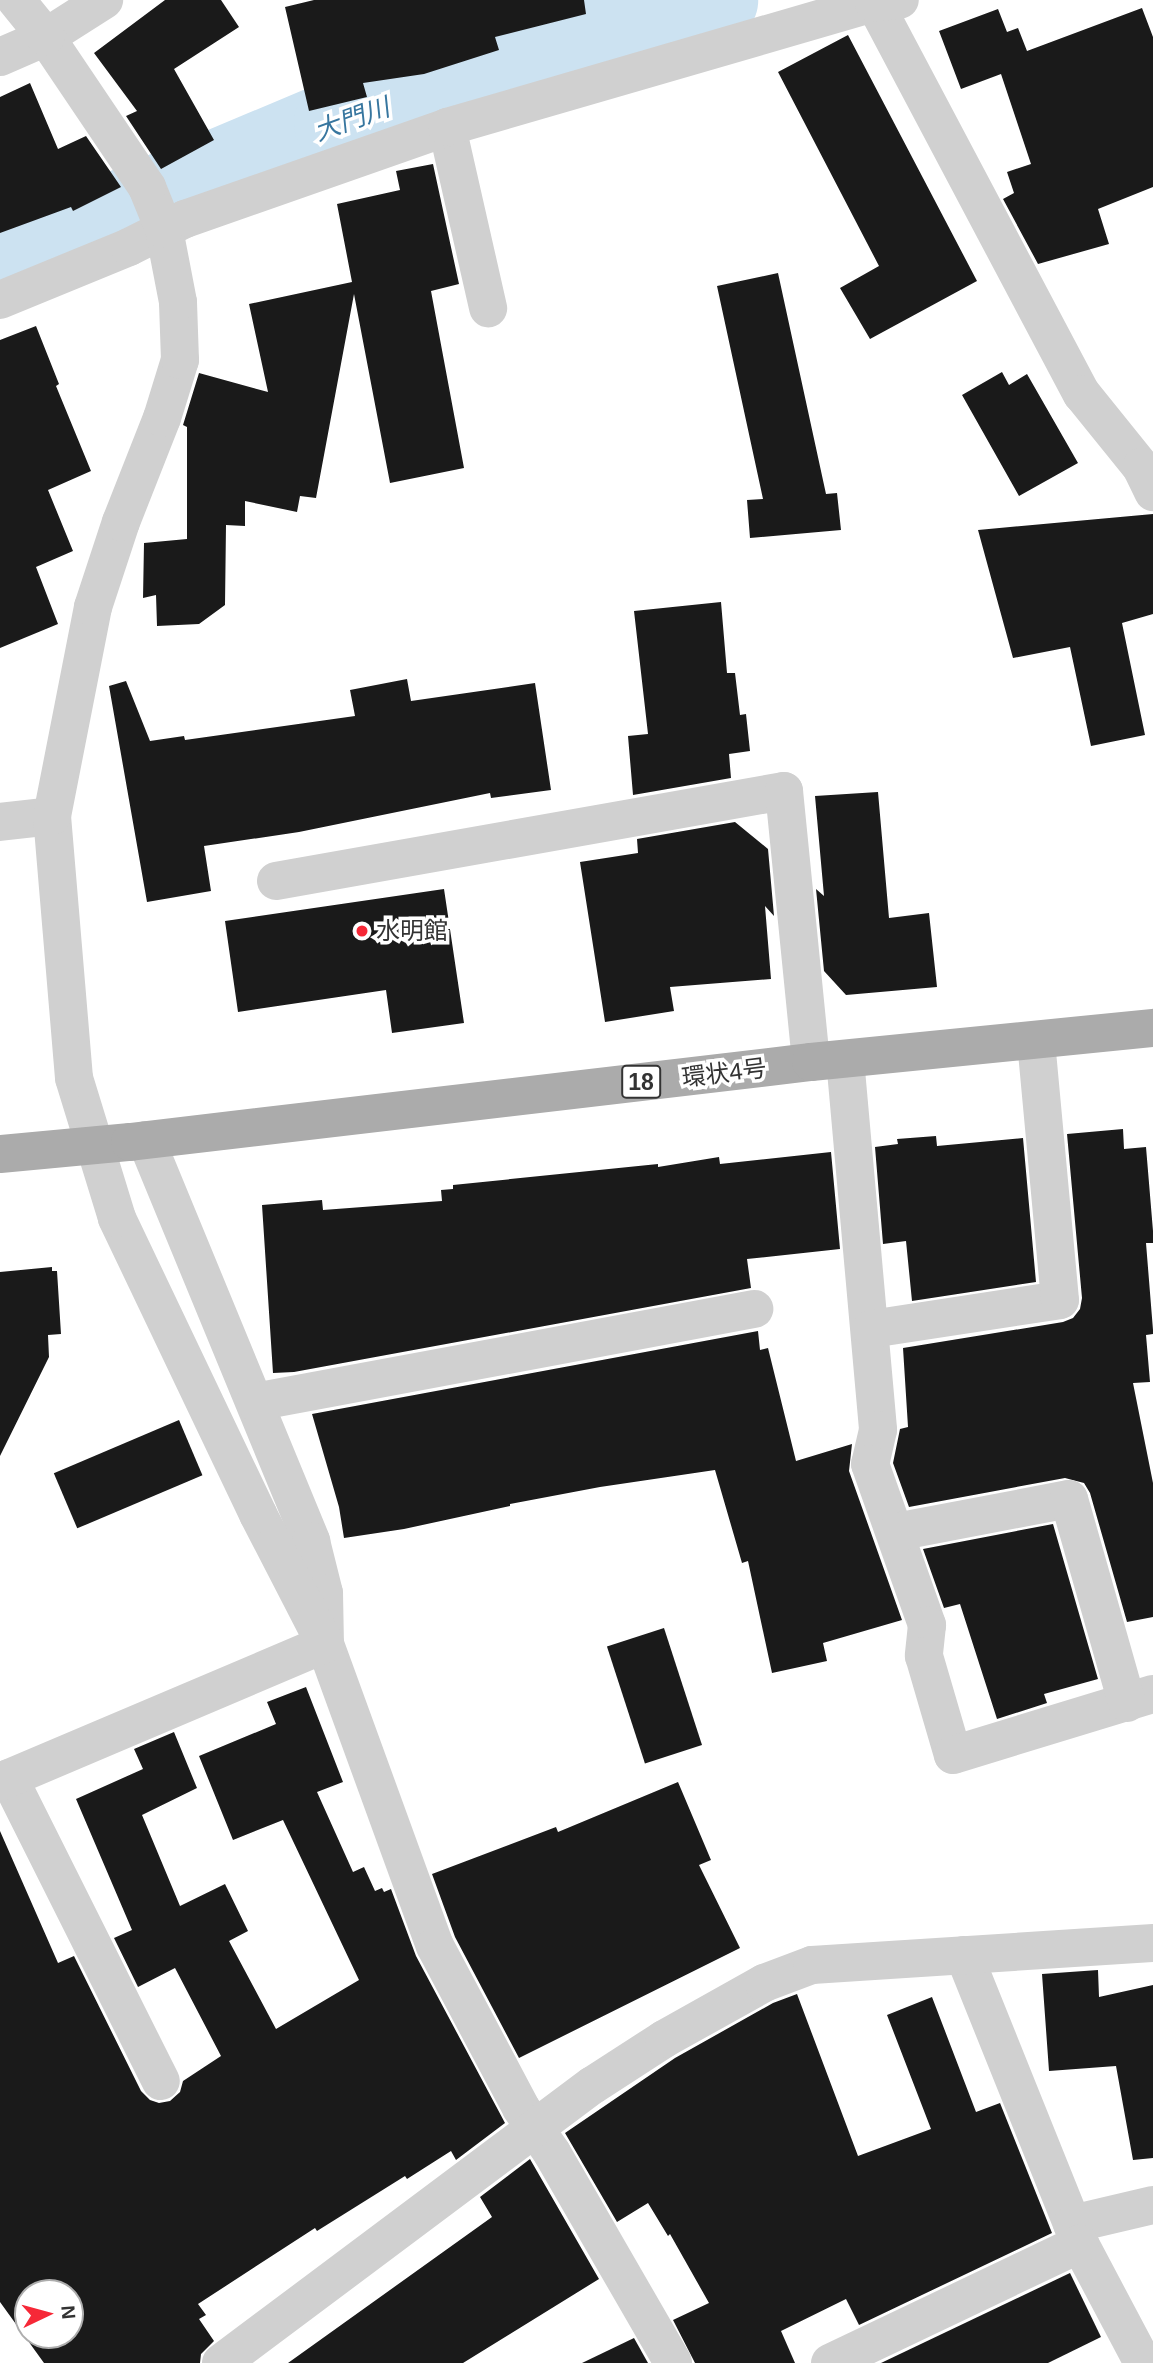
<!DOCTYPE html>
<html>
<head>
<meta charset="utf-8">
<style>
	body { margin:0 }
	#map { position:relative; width:1153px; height:2363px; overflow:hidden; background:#fff; font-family:Helvetica,"Noto Sans JP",sans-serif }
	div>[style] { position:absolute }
	.river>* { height:89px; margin:-44.5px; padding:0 44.5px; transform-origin:44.5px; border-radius:44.5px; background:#cce2f1 }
	.building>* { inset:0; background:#1a1a1a; transform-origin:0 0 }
	.minor>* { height:38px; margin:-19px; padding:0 19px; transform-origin:19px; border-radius:19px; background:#d0d0d0 }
	.major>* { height:38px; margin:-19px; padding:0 19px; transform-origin:19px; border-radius:19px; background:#ababab }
	.dots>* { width:19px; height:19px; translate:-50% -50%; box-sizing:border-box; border:4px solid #fff; border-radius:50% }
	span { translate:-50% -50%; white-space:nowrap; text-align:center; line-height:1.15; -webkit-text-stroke:7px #fff; paint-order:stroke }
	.shield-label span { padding:2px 5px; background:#fff; border:2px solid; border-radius:5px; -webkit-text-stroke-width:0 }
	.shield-label { font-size:23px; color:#333; font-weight:700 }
	.poi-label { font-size:24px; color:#333 }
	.left { translate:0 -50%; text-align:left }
	.street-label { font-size:24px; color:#333 }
	.water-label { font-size:26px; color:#37769f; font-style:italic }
	.north { position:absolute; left:14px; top:2279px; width:70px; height:70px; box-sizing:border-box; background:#fff; border:2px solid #adadad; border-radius:50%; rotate:85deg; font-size:19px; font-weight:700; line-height:28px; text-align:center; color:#333 }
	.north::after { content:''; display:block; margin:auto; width:24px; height:32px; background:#f62837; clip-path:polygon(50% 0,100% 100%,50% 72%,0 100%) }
</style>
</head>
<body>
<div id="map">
	<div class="river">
		<div style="left:0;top:265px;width:367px;rotate:-22.8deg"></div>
		<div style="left:338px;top:123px;width:395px;rotate:-18.2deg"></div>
	</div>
	<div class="building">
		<div style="clip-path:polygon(165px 0,221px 0,239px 27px,174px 69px,214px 140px,161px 169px,126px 116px,137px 111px,94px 53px)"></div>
		<div style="clip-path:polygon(314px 0,584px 0,586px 14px,495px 37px,499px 50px,424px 74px,363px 83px,367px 97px,309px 111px,285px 7px)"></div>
		<div style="clip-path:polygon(1142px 8px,1153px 37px,1153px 187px,1098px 209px,1109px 244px,1038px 264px,1003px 199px,1014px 193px,1007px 172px,1031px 164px,1001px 74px,961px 89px,939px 31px,998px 9px,1007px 32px,1018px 28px,1027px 51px)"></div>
		<div style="clip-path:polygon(848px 35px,977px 281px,870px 339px,840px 288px,879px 266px,778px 72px)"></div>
		<div style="clip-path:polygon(30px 83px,58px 149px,86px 136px,121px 187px,73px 211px,71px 207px,0 233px,0 97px)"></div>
		<div style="clip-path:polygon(433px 164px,459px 284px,431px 291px,464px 468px,390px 483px,354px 294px,316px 498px,300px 496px,297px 512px,245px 501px,245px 526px,226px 525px,225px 605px,199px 624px,157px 626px,156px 595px,143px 598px,144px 543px,187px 539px,187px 427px,183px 425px,199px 373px,268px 392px,249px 304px,352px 282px,337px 204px,400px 190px,396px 171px)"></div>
		<div style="clip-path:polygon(778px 273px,826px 494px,837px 493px,841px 530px,750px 538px,747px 500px,763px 499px,717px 286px)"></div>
		<div style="clip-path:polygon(36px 326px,59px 384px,56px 386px,91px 471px,48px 490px,73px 551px,36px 567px,58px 624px,0 648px,0 340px)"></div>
		<div style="clip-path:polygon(1002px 372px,1009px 385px,1027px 374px,1078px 463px,1019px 496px,962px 395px)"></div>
		<div style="clip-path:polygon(1153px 514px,1153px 614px,1122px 623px,1145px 735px,1091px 746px,1070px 647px,1013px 658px,978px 530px)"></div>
		<div style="clip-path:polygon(721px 602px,727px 673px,735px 673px,740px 715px,746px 714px,750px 751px,729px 754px,731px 778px,633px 795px,628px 736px,648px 734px,634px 611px)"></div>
		<div style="clip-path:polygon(407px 679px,411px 701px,535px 683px,551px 790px,491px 798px,490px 793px,299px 832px,204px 846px,211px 891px,147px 902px,109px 686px,126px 681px,150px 741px,184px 736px,185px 740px,355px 716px,350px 690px)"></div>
		<div style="clip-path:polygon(878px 792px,889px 918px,929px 913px,937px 987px,846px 995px,824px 971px,816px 889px,824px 896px,815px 796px)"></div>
		<div style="clip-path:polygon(735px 822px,768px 849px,774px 916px,765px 906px,771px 979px,670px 987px,674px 1011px,605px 1022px,580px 862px,638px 853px,637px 839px)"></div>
		<div style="clip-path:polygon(444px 889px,464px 1023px,392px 1033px,386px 990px,238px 1012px,225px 921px)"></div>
		<div style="clip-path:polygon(1123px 1129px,1124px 1149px,1146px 1147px,1153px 1231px,1153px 1243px,1146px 1243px,1153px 1330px,1153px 1334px,1146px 1335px,1150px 1382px,1133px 1383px,1153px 1483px,1153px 1617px,1127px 1622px,1090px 1493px,1084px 1483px,1065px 1478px,909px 1507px,893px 1463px,900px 1429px,908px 1427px,903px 1348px,1063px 1322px,1073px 1318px,1080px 1309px,1082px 1298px,1067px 1134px)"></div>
		<div style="clip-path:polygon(936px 1136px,937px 1146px,1023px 1138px,1036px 1282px,912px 1301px,906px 1241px,883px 1244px,875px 1147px,898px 1144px,897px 1139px)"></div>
		<div style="clip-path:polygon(831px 1152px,840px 1249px,747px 1259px,751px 1288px,294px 1372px,273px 1373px,262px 1205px,322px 1200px,323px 1210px,442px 1201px,441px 1190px,453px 1189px,453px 1185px,658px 1164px,658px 1167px,719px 1157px,720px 1164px)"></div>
		<div style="clip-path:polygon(52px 1267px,52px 1271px,57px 1271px,61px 1334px,48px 1335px,49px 1357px,0 1456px,0 1272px)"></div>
		<div style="clip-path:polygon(758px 1331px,760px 1350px,768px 1348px,796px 1461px,852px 1444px,849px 1471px,902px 1620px,823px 1643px,827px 1661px,772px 1673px,748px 1561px,742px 1563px,715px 1470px,600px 1487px,510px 1504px,510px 1506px,404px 1529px,344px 1538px,339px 1507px,312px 1414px)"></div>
		<div style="left:179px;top:1420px;width:60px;height:136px;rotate:67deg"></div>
		<div style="clip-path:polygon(1053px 1524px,1098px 1679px,1044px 1694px,1047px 1703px,997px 1719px,960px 1604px,944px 1608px,923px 1549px)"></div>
		<div style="left:664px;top:1628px;width:123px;height:60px;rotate:72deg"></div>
		<div style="clip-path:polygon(evenodd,306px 1687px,343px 1782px,317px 1792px,353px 1872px,364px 1867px,375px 1891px,382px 1888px,384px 1892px,391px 1889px,416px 1956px,505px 2123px,456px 2160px,451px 2151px,407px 2179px,405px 2176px,317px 2231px,315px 2228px,198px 2304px,206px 2315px,199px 2319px,214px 2341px,201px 2354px,200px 2363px,44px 2363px,0 2302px,0 1831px,58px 1963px,74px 1956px,141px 2091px,150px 2100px,159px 2103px,170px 2101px,180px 2092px,183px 2081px,221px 2056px,175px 1968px,138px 1987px,114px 1938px,132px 1930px,76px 1799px,143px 1769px,134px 1749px,174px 1732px,197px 1788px,142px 1815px,180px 1906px,225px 1884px,248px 1931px,229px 1941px,276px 2029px,359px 1980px,283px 1820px,233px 1840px,199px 1756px,276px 1724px,267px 1702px,306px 1687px,28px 2293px,70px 2293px,70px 2335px,28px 2335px,28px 2293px)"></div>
		<div style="clip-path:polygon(678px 1782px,711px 1860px,699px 1865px,740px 1948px,519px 2058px,455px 1937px,432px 1874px,556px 1827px,558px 1832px)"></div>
		<div style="clip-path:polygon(1098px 1970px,1099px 1997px,1153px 1985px,1153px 2158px,1133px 2160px,1116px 2066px,1049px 2071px,1042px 1974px)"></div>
		<div style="clip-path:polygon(797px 1994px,858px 2156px,931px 2129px,887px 2015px,932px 1997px,976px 2112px,1000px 2103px,1052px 2233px,859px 2325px,846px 2299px,781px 2331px,795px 2363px,695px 2363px,673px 2320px,709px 2303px,670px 2234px,668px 2236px,648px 2203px,617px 2222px,565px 2133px,675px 2058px,773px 2003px)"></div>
		<div style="clip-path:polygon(530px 2159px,599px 2279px,463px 2363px,288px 2363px,492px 2217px,480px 2197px)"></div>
		<div style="clip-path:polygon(1070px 2273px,1101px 2337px,1048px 2363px,881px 2363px)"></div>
		<div style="clip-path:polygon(634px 2338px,648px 2363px,582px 2363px)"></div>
	</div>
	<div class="minor">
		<div style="left:873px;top:0;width:446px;rotate:62.1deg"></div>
		<div style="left:1082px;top:394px;width:94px;rotate:51.1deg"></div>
		<div style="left:1141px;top:467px;width:28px;rotate:64deg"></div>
		<div style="left:0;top:57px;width:50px;rotate:-23.5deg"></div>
		<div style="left:46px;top:37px;width:69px;rotate:-32.5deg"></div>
		<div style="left:447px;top:127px;width:186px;rotate:77.2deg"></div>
		<div style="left:0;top:300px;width:139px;rotate:-22.3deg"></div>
		<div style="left:129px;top:247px;width:63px;rotate:-26.6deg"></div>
		<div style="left:185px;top:219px;width:278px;rotate:-19.3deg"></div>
		<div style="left:447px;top:127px;width:445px;rotate:-16.2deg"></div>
		<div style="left:874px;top:3px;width:26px;rotate:-7deg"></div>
		<div style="left:0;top:822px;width:52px;rotate:-6.6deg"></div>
		<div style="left:276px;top:881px;width:516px;rotate:-10.05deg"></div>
		<div style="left:784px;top:791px;width:272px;rotate:84.3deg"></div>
		<div style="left:845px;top:1059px;width:372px;rotate:84.9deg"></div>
		<div style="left:878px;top:1430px;width:35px;rotate:103deg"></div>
		<div style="left:870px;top:1464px;width:171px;rotate:70.5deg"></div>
		<div style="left:927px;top:1625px;width:31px;rotate:96deg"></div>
		<div style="left:924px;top:1656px;width:103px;rotate:73.7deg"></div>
		<div style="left:953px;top:1755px;width:209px;rotate:-17deg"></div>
		<div style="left:146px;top:1140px;width:434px;rotate:67.6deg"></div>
		<div style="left:311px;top:1541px;width:54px;rotate:76deg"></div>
		<div style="left:324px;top:1593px;width:51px;rotate:88.9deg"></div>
		<div style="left:325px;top:1644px;width:321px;rotate:70deg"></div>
		<div style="left:435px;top:1946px;width:183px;rotate:62deg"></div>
		<div style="left:521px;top:2108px;width:55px;rotate:55.4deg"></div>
		<div style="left:552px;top:2153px;width:242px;rotate:60deg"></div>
		<div style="left:871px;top:1329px;width:191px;rotate:-8.7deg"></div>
		<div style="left:1060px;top:1300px;width:261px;rotate:-95.3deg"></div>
		<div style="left:255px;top:1402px;width:508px;rotate:-10.56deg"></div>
		<div style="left:896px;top:1532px;width:176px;rotate:-10.8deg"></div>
		<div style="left:1069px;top:1499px;width:212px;rotate:74.1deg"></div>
		<div style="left:9px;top:1778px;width:339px;rotate:63.4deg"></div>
		<div style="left:0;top:1782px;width:353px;rotate:-23deg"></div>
		<div style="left:325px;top:1644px;width:146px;rotate:-117.3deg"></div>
		<div style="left:258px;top:1514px;width:328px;rotate:-115.5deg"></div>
		<div style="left:117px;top:1218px;width:146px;rotate:-107.1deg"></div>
		<div style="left:74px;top:1078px;width:263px;rotate:-94.8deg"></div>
		<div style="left:52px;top:816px;width:213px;rotate:-78.9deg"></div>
		<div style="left:93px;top:607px;width:89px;rotate:-71.8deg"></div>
		<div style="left:121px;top:522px;width:112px;rotate:-68.5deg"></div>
		<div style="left:162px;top:418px;width:61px;rotate:-72.8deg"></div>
		<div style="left:180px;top:360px;width:58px;rotate:-92deg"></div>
		<div style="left:178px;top:302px;width:74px;rotate:-100.9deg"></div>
		<div style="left:164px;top:229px;width:45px;rotate:-112deg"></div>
		<div style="left:147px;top:187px;width:181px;rotate:-124deg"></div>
		<div style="left:46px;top:37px;width:48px;rotate:-129deg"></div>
		<div style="left:964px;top:1955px;width:311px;rotate:68.1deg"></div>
		<div style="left:1080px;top:2244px;width:135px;rotate:62.1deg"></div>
		<div style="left:1072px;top:2224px;width:83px;rotate:-13.2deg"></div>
		<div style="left:221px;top:2363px;width:464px;rotate:-36.8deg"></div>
		<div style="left:593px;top:2085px;width:85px;rotate:-32.9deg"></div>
		<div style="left:664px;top:2039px;width:115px;rotate:-29.2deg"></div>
		<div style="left:764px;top:1983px;width:51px;rotate:-20.6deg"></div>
		<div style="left:812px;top:1965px;width:342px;rotate:-3.7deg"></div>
		<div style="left:830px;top:2363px;width:277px;rotate:-25.5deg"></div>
	</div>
	<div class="major">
		<div style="left:0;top:1154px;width:131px;rotate:-5.3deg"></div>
		<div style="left:130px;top:1142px;width:686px;rotate:-6.7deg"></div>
		<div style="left:811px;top:1062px;width:344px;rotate:-5.7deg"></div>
	</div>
	<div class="dots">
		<div style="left:362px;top:931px;background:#f62837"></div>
	</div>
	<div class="shield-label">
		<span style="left:641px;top:1082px">18</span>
	</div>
	<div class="poi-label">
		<span class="left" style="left:376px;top:931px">水明館</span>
	</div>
	<div class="street-label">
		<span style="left:724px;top:1073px;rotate:-7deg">環状4号</span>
	</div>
	<div class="water-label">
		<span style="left:352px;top:120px;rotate:-20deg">大門川</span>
	</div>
	<div class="north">N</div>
</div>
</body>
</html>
